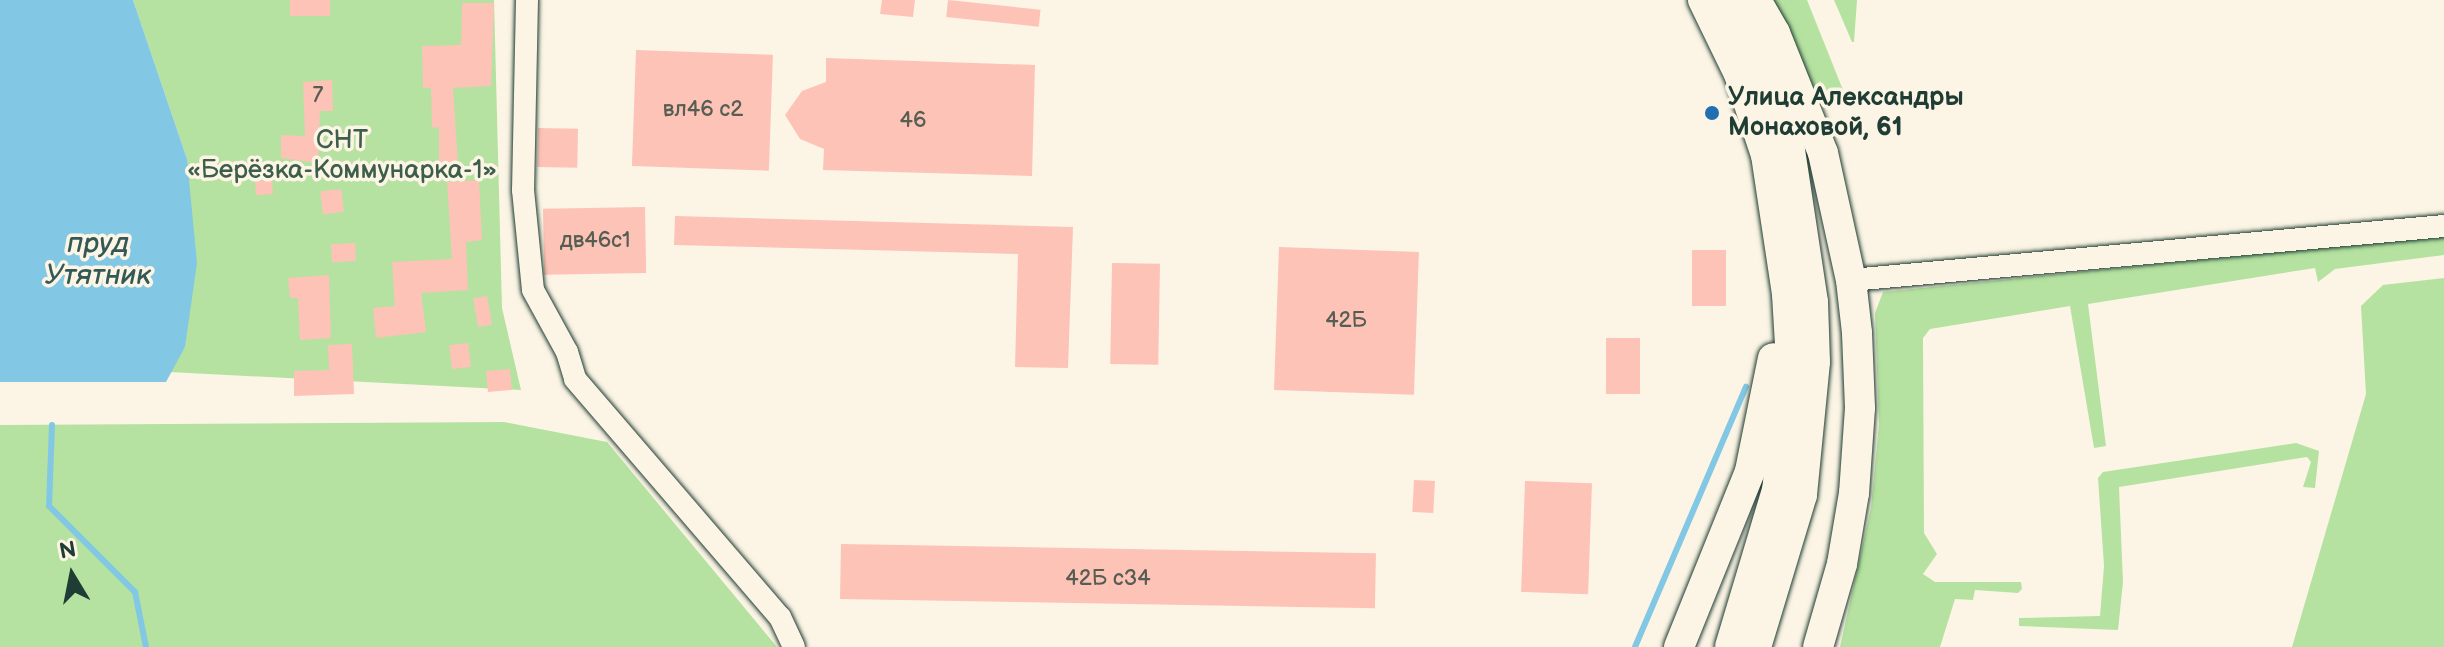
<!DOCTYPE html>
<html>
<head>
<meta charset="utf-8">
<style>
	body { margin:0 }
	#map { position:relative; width:2444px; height:647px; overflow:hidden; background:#fcf5e5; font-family:"Balsamiq Sans",sans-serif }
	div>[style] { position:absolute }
	.green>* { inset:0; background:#b5e2a0 }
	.water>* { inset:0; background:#82c7e3 }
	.stream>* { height:6px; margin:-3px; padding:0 3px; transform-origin:3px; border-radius:3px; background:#82c7e3 }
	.building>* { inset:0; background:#fdc3b6; transform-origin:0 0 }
	.roads { filter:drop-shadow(0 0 2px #1f3d34) drop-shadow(0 0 2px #1f3d34) }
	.minor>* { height:22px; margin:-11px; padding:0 11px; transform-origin:11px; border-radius:11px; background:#fcf5e5 }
	.secondary>* { height:30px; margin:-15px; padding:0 15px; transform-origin:15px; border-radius:15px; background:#fcf5e5 }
	.dots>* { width:22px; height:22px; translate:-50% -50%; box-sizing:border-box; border:4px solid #fcf5e5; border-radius:50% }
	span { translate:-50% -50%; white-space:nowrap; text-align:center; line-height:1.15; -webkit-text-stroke:7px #fcf5e5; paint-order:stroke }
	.number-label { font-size:22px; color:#565e54 }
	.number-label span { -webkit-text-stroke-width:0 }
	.poi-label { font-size:26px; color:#1f3d34; font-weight:700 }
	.left { translate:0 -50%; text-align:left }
	.park-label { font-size:26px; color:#3d5e4a }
	.water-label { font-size:28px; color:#335957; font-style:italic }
	.north { position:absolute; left:32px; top:535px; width:80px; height:80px; -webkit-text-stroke:6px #fcf5e5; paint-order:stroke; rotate:350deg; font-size:22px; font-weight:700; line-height:32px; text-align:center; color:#1f3d34 }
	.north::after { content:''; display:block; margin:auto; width:28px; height:36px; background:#1f3d34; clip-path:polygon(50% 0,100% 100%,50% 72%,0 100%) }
</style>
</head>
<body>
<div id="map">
	<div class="green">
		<div style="clip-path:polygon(133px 0,494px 0,502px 308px,521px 390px,169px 372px,185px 347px,187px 159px)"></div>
		<div style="clip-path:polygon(1769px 0,1807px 0,1843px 90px,1818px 101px)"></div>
		<div style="clip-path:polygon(1834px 0,1857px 0,1854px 42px,1852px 42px)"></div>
		<div style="clip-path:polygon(2444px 235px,2444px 255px,2335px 269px,2318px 282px,2315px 268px,2088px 304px,2106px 446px,2094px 448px,2070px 306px,1930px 329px,1923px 338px,1924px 533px,1937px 554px,1923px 574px,1935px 582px,2021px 582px,2022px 589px,2018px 593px,1975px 590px,1973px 600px,1955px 599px,1940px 647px,1840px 647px,1871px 508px,1879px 424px,1875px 313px,1883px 292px)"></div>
		<div style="clip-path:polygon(2444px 278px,2444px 647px,2292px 647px,2366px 394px,2361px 306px,2383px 285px)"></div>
		<div style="clip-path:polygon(504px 422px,607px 442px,777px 647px,0 647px,0 425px)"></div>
		<div style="clip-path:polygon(2296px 443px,2319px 451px,2315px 488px,2303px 487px,2311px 462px,2307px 457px,2119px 487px,2123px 582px,2118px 630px,2019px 626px,2019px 618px,2100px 616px,2104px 566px,2098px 478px,2103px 472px)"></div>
	</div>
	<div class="water">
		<div style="clip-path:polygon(0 0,133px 0,187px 159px,197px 263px,185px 347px,166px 382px,0 382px)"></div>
	</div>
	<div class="stream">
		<div style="left:52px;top:425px;width:81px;rotate:92.1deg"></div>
		<div style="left:49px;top:506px;width:122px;rotate:45deg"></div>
		<div style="left:135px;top:592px;width:56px;rotate:78.7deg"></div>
		<div style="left:1635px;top:647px;width:283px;rotate:-66.9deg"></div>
	</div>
	<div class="building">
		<div style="left:290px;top:0;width:40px;height:16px"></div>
		<div style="clip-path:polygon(882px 0,915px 0,913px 17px,880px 14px)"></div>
		<div style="left:948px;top:0;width:93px;height:17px;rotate:6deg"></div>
		<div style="clip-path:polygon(462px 3px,494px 3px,491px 86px,453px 88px,458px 165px,439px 165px,439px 127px,432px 128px,431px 88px,423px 88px,422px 46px,461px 45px)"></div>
		<div style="left:636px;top:50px;width:137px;height:116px;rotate:2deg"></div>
		<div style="clip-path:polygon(826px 58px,1035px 65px,1032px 176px,823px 170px,824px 149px,800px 139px,785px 115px,802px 91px,826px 82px)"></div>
		<div style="clip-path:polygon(332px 80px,333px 111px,320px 111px,318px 163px,281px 158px,281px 135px,305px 136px,303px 82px)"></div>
		<div style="left:538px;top:128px;width:40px;height:39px;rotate:1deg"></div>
		<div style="left:272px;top:180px;width:14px;height:17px;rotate:86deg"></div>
		<div style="clip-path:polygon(479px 180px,482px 240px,466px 242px,468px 290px,421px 293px,426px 332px,376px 338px,373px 308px,395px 306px,392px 262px,452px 259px,447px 182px)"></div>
		<div style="left:341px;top:189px;width:23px;height:21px;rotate:83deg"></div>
		<div style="left:645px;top:207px;width:66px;height:102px;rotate:89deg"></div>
		<div style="clip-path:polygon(675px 216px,1073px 227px,1068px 368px,1015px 367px,1018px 254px,674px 245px)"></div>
		<div style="left:355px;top:243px;width:18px;height:24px;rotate:87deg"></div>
		<div style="left:1279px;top:247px;width:140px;height:143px;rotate:2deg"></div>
		<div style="left:1692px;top:250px;width:34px;height:56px"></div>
		<div style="left:1112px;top:263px;width:48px;height:101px;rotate:1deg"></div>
		<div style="clip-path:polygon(329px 275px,331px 338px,300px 340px,298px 298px,290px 298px,288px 278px)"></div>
		<div style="left:487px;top:296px;width:29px;height:14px;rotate:80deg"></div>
		<div style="left:1606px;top:338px;width:34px;height:56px"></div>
		<div style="left:468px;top:343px;width:24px;height:19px;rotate:83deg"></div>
		<div style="clip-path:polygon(352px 344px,354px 394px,294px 396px,294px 371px,329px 370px,328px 345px)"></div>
		<div style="left:510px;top:369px;width:21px;height:24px;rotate:85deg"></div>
		<div style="left:1414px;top:480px;width:21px;height:32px;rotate:3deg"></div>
		<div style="left:1525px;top:481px;width:67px;height:111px;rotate:2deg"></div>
		<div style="left:841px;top:544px;width:535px;height:55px;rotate:1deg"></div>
	</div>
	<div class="roads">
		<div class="minor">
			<div style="left:527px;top:0;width:190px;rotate:91.2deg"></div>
			<div style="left:523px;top:190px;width:100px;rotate:84.3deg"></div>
			<div style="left:533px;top:290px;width:71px;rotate:61.3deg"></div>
			<div style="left:567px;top:352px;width:28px;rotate:73deg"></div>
			<div style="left:575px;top:379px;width:314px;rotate:49.3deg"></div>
			<div style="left:780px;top:617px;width:33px;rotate:65deg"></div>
			<div style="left:1851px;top:280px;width:595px;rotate:-5.2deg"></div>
		</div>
		<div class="secondary">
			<div style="left:1703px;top:0;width:82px;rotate:64.1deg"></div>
			<div style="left:1739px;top:74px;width:85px;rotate:71.6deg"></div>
			<div style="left:1766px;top:155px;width:141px;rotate:81.4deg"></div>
			<div style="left:1787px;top:294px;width:68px;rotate:86.6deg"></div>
			<div style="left:1791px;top:362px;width:129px;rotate:96.2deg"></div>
			<div style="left:1777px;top:490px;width:164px;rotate:106.7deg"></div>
			<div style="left:1734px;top:0;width:72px;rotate:64.5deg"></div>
			<div style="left:1765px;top:65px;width:89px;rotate:73.6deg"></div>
			<div style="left:1790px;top:150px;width:154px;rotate:81.4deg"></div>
			<div style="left:1813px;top:302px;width:60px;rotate:88.1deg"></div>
			<div style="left:1815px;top:362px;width:134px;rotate:95.6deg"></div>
			<div style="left:1802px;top:495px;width:159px;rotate:106.8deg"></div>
			<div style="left:1756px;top:0;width:38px;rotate:60deg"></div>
			<div style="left:1775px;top:33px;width:129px;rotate:68.2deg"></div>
			<div style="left:1823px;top:153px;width:130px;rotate:77.6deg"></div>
			<div style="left:1851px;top:280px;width:53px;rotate:83.5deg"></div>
			<div style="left:1857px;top:333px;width:75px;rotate:87.7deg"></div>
			<div style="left:1860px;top:408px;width:85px;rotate:94deg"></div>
			<div style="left:1854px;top:493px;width:72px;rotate:99.6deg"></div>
			<div style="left:1842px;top:564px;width:86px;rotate:106.1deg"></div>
			<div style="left:1679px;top:647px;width:190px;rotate:-68deg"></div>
			<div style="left:1750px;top:471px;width:115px;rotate:-78.5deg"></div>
		</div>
	</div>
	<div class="dots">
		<div style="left:1712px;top:113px;background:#1f6fb2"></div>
	</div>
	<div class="number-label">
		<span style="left:318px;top:96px">7</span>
		<span style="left:703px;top:110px">вл46 с2</span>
		<span style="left:913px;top:121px">46</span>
		<span style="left:595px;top:241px">дв46с1</span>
		<span style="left:1346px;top:321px">42Б</span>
		<span style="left:1108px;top:579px">42Б с34</span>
	</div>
	<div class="poi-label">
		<span class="left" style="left:1728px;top:113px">Улица Александры<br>Монаховой, 61</span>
	</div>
	<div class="park-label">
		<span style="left:342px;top:156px">СНТ<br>«Берёзка-Коммунарка-1»</span>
	</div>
	<div class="water-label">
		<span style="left:98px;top:260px">пруд<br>Утятник</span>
	</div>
	<div class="north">N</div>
</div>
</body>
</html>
